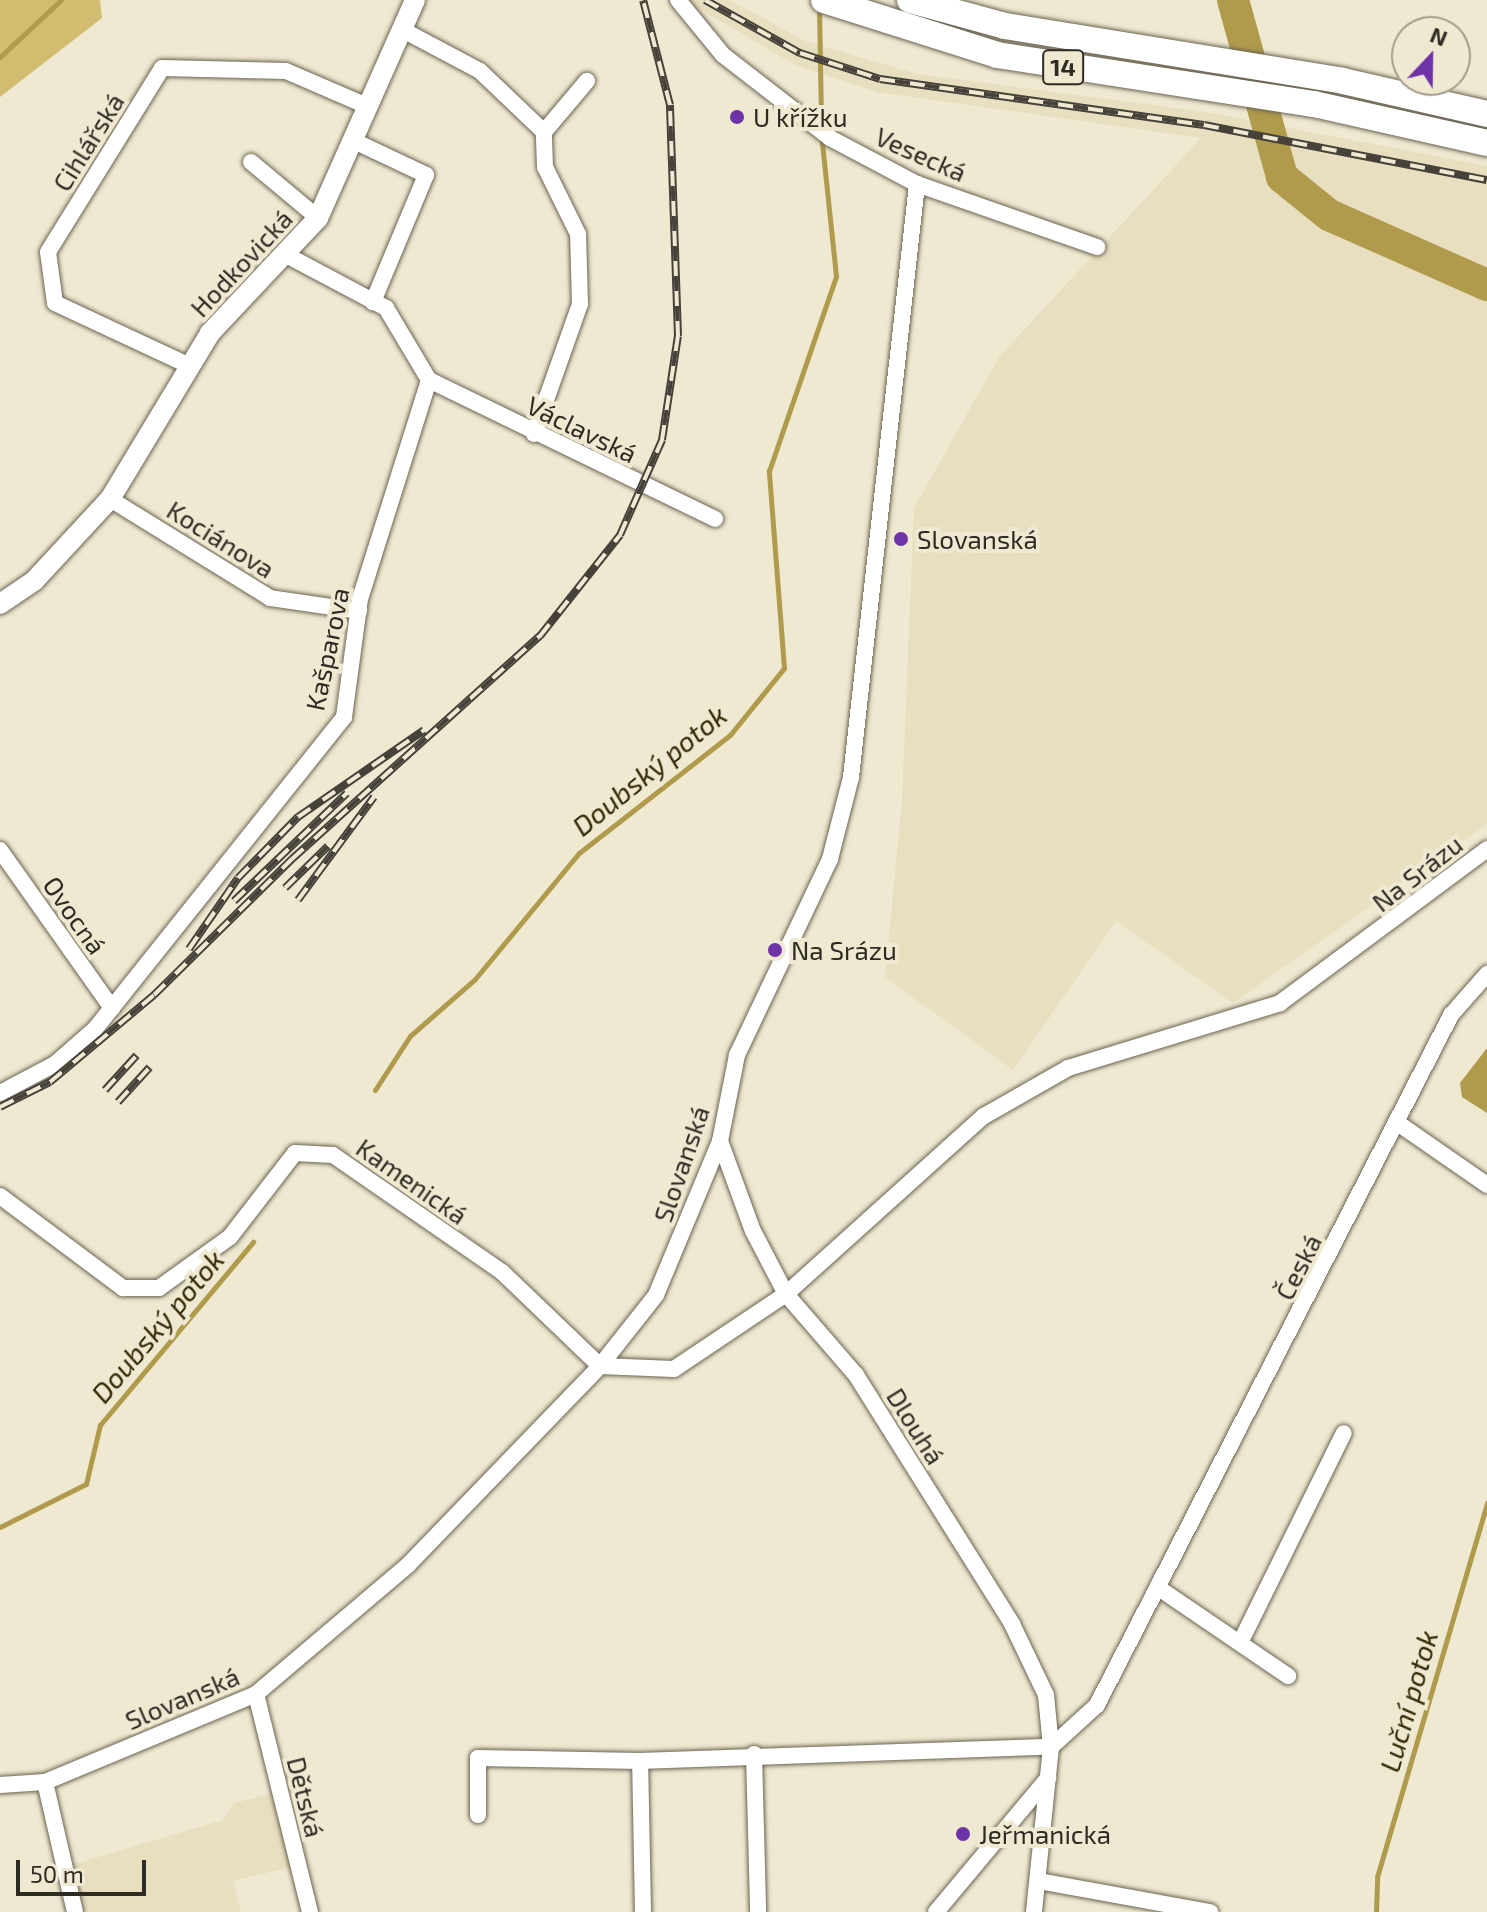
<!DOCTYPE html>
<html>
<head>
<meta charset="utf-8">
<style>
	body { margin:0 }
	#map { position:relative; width:1487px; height:1912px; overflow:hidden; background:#efe9d2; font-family:"Exo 2",sans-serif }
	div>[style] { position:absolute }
	.built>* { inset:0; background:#e8dfc1 }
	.green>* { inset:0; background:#d2bc6f }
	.water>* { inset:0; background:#b09a4b }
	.stream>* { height:5px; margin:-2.5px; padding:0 2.5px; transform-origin:2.5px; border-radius:2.5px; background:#b09a4b }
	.river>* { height:32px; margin:-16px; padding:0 16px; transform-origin:16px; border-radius:16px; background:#b09a4b }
	.roads { filter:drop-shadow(0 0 2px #6a6451) drop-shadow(0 0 2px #6a6451) }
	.minor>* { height:16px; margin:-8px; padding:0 8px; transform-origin:8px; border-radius:8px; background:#fff }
	.tertiary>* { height:20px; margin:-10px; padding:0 10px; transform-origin:10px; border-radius:10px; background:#fff }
	.trunk>* { height:26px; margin:-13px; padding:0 13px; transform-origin:13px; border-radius:13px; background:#fff }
	.rail>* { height:8px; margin-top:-4px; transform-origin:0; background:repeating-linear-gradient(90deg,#efe9d2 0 15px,#464239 0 30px); box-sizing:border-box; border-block:2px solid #464239 }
	.dots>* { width:22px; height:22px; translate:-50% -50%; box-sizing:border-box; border:4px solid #efe9d2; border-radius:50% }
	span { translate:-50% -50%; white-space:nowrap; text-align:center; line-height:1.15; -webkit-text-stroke:8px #efe9d2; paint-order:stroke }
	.shield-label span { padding:2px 6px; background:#efe9d2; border:2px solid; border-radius:6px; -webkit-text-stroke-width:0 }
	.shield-label { font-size:24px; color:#2e2b23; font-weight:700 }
	.poi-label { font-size:26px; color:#2e2b23 }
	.left { translate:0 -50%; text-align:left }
	.street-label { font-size:26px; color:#2e2b23 }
	.water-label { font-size:28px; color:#332905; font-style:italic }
	.north { position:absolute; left:1391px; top:16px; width:80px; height:80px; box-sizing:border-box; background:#efe9d2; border:2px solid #a29d8c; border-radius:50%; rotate:22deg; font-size:22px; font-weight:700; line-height:32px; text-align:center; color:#2e2b23 }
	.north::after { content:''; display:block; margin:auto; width:28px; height:36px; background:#6f33a8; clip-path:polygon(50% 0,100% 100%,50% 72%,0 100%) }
	.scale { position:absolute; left:16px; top:1860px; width:130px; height:36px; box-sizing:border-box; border:4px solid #2e2b23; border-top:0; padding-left:10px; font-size:24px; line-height:28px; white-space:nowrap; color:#2e2b23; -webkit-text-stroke:6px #efe9d2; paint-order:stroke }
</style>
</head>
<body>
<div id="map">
	<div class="built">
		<div style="clip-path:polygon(685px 0,730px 0,805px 41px,917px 74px,1206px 112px,1487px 166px,1487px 824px,1233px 1003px,1116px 921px,1013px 1070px,885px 977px,902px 801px,914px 508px,999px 357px,1201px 138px,877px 92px,795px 65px)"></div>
		<div style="clip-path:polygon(274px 1793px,291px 1867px,233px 1881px,241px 1912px,83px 1912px,71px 1865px,223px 1820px,234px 1803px)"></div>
	</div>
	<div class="green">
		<div style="clip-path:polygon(0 0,100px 0,102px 18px,0 97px)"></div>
	</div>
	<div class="water">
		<div style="clip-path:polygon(1487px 1048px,1487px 1113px,1462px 1097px,1460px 1083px)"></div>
	</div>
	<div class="stream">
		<div style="left:819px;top:6px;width:118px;rotate:89deg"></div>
		<div style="left:0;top:57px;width:83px;rotate:-43.1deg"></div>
		<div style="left:375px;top:1090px;width:64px;rotate:-57.1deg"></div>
		<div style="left:410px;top:1036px;width:86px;rotate:-41.2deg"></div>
		<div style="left:475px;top:979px;width:163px;rotate:-50.5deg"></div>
		<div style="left:579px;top:853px;width:192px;rotate:-38deg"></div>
		<div style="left:730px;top:735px;width:86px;rotate:-51.1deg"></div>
		<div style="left:784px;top:668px;width:198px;rotate:-94.4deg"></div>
		<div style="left:769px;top:471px;width:206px;rotate:-71deg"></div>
		<div style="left:836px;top:276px;width:143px;rotate:-96deg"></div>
		<div style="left:0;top:1527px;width:96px;rotate:-26.6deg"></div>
		<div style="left:86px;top:1484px;width:61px;rotate:-76.7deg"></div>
		<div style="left:100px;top:1425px;width:239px;rotate:-50.1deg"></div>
		<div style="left:1376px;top:1912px;width:35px;rotate:-88deg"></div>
		<div style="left:1377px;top:1877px;width:390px;rotate:-73.6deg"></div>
	</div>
	<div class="river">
		<div style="left:1233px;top:0;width:184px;rotate:74.5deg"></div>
		<div style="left:1282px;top:177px;width:60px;rotate:39deg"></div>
		<div style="left:1329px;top:215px;width:173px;rotate:23.9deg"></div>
	</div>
	<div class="roads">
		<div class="minor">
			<div style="left:678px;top:0;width:71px;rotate:50.7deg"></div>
			<div style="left:723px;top:55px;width:135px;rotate:37.8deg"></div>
			<div style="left:830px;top:138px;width:98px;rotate:27.9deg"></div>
			<div style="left:917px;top:184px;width:191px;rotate:19.3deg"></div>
			<div style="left:401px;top:29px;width:89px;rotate:28deg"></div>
			<div style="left:480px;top:71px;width:88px;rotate:43.6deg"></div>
			<div style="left:544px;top:132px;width:67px;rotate:-49.9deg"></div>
			<div style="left:352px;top:140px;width:82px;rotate:25.3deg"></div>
			<div style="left:426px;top:175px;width:138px;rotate:112.7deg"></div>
			<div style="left:251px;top:162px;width:87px;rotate:39.9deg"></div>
			<div style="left:190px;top:366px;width:149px;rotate:-155deg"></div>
			<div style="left:55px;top:303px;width:51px;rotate:-97.8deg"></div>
			<div style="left:48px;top:252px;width:216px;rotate:-58.2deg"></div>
			<div style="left:162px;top:68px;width:124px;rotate:1.4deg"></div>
			<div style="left:286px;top:71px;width:88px;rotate:23.4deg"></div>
			<div style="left:429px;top:380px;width:318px;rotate:25.9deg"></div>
			<div style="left:534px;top:434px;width:138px;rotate:-70.5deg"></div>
			<div style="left:580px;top:304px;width:70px;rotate:-91.6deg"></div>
			<div style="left:578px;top:234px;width:75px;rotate:-116.2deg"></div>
			<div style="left:545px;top:167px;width:35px;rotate:-92deg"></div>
			<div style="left:110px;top:499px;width:188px;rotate:31.7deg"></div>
			<div style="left:270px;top:598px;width:90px;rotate:8.3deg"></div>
			<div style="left:0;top:850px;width:194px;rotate:54.7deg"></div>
			<div style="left:0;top:1093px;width:62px;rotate:-27.8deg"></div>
			<div style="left:55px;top:1064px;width:53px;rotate:-41.2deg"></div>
			<div style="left:95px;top:1029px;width:399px;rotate:-51.4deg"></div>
			<div style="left:344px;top:717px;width:119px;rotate:-82.3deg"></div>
			<div style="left:360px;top:599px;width:230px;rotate:-72.5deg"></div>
			<div style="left:429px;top:380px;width:84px;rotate:-120.8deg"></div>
			<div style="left:386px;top:308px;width:111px;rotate:-152deg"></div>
			<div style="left:1399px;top:1124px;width:107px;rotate:34.7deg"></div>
			<div style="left:720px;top:1141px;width:96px;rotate:69.9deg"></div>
			<div style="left:753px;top:1231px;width:71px;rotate:62.4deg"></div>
			<div style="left:786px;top:1294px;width:107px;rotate:49.2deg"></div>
			<div style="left:856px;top:1375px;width:294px;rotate:57.9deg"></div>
			<div style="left:1012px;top:1624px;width:79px;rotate:64.4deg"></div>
			<div style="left:1046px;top:1695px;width:52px;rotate:84.5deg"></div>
			<div style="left:1051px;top:1747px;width:166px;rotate:95.9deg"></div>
			<div style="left:0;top:1196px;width:154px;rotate:36.8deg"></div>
			<div style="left:123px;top:1288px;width:36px"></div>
			<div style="left:159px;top:1288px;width:87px;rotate:-35.7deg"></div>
			<div style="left:230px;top:1237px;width:106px;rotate:-52.3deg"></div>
			<div style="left:295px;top:1153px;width:38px;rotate:3deg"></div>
			<div style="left:333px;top:1155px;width:206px;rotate:34.7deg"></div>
			<div style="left:502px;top:1272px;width:136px;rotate:43.8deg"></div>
			<div style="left:600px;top:1366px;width:74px;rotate:2.3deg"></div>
			<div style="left:674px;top:1369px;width:135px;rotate:-33.8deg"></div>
			<div style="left:786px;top:1294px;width:266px;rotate:-42deg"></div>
			<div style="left:984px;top:1116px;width:97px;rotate:-29.7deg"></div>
			<div style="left:1068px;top:1068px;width:222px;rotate:-17deg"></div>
			<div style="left:1280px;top:1003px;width:258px;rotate:-36.6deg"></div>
			<div style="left:1160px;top:1589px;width:155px;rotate:34.2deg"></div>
			<div style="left:1240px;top:1643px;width:234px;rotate:-63.7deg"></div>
			<div style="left:256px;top:1694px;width:225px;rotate:76.1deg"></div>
			<div style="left:1051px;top:1747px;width:62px;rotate:-42.4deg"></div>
			<div style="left:1097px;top:1705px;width:776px;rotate:-62.84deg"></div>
			<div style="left:1451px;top:1015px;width:55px;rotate:-48.7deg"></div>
			<div style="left:754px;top:1754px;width:158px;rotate:88.5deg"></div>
			<div style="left:45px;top:1782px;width:133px;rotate:77deg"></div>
			<div style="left:0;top:1785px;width:45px;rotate:-3.8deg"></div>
			<div style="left:45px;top:1782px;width:229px;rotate:-22.6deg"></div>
			<div style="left:256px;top:1694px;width:199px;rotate:-40.3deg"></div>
			<div style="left:408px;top:1565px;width:277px;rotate:-46deg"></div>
			<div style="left:600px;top:1366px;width:90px;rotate:-51.7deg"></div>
			<div style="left:656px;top:1295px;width:167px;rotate:-67.4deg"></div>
			<div style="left:720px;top:1141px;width:88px;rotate:-78.8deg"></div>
			<div style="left:737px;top:1055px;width:217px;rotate:-64.6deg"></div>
			<div style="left:830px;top:859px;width:85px;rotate:-75.6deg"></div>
			<div style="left:851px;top:777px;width:597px;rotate:-83.65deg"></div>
			<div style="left:478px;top:1815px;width:57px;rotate:-90deg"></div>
			<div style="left:478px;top:1758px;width:162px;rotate:1.1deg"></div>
			<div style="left:1039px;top:1881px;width:174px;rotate:10.3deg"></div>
			<div style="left:643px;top:1912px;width:151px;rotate:-91.1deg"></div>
			<div style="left:640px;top:1761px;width:411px;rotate:-2deg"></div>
			<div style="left:936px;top:1912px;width:175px;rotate:-50.1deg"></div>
		</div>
		<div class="tertiary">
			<div style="left:0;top:604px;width:41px;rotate:-34.1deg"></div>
			<div style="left:34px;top:581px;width:112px;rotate:-47.2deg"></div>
			<div style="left:110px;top:499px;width:194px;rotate:-58.9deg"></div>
			<div style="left:210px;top:333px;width:158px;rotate:-46.8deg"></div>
			<div style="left:318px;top:218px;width:239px;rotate:-66deg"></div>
		</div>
		<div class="trunk">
			<div style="left:824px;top:0;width:182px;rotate:17.6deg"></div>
			<div style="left:997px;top:55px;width:321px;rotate:8.8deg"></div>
			<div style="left:1314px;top:104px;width:177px;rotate:12.7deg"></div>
			<div style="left:910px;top:0;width:98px;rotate:15.3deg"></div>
			<div style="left:1005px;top:26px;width:342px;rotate:9.2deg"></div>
			<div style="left:1343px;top:81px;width:148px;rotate:12.9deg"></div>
		</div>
	</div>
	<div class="rail">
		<div style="left:705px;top:0;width:109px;rotate:29.2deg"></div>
		<div style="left:800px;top:53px;width:84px;rotate:18deg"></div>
		<div style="left:880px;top:79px;width:327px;rotate:8.1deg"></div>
		<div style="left:1204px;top:125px;width:288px;rotate:11deg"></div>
		<div style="left:285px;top:888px;width:60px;rotate:-44.3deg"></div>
		<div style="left:298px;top:900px;width:128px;rotate:-53.6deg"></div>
		<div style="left:234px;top:901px;width:156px;rotate:-43.7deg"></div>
		<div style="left:189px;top:949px;width:86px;rotate:-55.4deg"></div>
		<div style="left:238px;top:878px;width:86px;rotate:-45.5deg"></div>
		<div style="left:298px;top:817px;width:153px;rotate:-34.6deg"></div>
		<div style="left:105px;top:1090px;width:47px;rotate:-47.6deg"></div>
		<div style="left:118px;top:1102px;width:47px;rotate:-47.6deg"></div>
		<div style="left:0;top:1107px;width:56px;rotate:-26.6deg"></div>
		<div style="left:50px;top:1082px;width:136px;rotate:-39.9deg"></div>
		<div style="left:154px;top:995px;width:194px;rotate:-44.6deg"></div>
		<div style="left:292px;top:859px;width:334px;rotate:-42deg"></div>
		<div style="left:540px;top:636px;width:129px;rotate:-51.6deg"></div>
		<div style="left:620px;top:535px;width:104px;rotate:-66.1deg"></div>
		<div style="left:662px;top:440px;width:105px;rotate:-81.3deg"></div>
		<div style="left:678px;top:336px;width:231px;rotate:-92deg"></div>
		<div style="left:670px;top:105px;width:108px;rotate:-104.4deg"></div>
	</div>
	<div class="dots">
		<div style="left:737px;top:117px;background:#6f33a8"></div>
		<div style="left:901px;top:539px;background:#6f33a8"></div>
		<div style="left:775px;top:950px;background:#6f33a8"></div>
		<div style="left:963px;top:1834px;background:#6f33a8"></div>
	</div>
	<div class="shield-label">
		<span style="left:1063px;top:67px">14</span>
	</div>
	<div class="poi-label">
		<span class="left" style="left:753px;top:117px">U křížku</span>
		<span class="left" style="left:917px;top:539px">Slovanská</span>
		<span class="left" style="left:791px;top:950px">Na Srázu</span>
		<span class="left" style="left:979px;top:1834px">Jeřmanická</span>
	</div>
	<div class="street-label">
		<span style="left:88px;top:142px;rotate:-58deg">Cihlářská</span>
		<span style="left:921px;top:154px;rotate:24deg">Vesecká</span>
		<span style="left:241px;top:263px;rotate:-47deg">Hodkovická</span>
		<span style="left:582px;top:429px;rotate:26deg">Václavská</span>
		<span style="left:221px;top:539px;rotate:32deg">Kociánova</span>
		<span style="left:327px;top:649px;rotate:-78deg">Kašparova</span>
		<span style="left:1417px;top:873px;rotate:-38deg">Na Srázu</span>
		<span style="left:75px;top:915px;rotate:55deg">Ovocná</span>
		<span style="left:681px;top:1164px;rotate:-71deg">Slovanská</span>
		<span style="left:412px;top:1181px;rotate:35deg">Kamenická</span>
		<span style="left:1298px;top:1267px;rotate:-63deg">Česká</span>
		<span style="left:916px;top:1426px;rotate:58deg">Dlouhá</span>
		<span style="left:182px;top:1698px;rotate:-23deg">Slovanská</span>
		<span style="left:306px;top:1797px;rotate:76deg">Dětská</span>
	</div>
	<div class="water-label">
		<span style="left:649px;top:770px;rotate:-39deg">Doubský potok</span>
		<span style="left:157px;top:1326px;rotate:-50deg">Doubský potok</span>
		<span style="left:1408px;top:1701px;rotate:-74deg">Luční potok</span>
	</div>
	<div class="north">N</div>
	<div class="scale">50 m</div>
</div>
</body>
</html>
